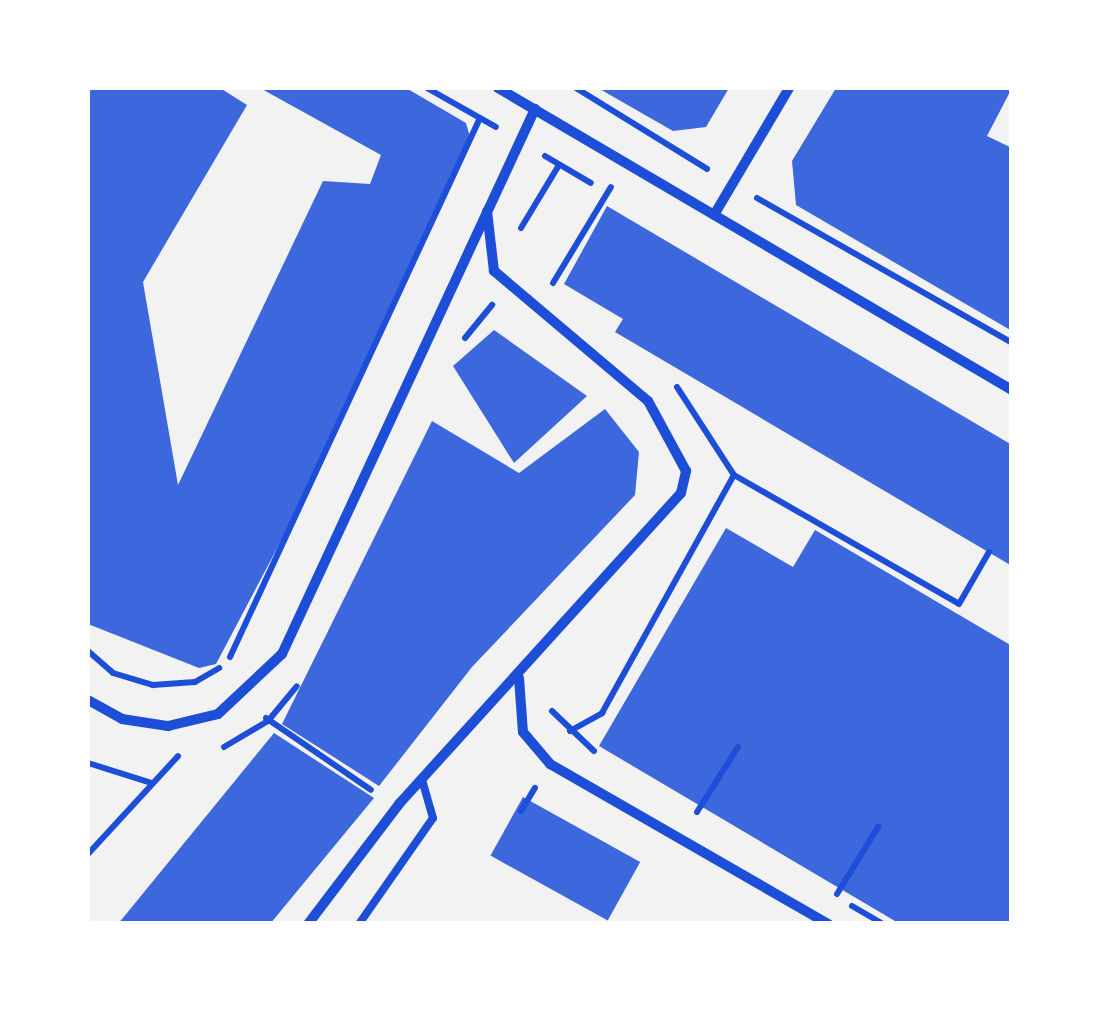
<!DOCTYPE html>
<html>
<head>
<meta charset="utf-8">
<style>
	body { margin:0 }
	#map { position:relative; width:1099px; height:1011px; overflow:hidden; background:#f2f2f2; font-family:"Noto Sans",sans-serif }
	div>[style] { position:absolute }
	.building>* { inset:0; background:#3d67dc; transform-origin:0 0 }
	.path>* { height:6px; margin:-3px; padding:0 3px; transform-origin:3px; border-radius:3px; background:#1d4ed8 }
	.service>* { height:8px; margin:-4px; padding:0 4px; transform-origin:4px; border-radius:4px; background:#1d4ed8 }
	.minor>* { height:10px; margin:-5px; padding:0 5px; transform-origin:5px; border-radius:5px; background:#1d4ed8 }
	span { translate:-50% -50%; white-space:nowrap; text-align:center; line-height:1.15; -webkit-text-stroke:8px #fff; paint-order:stroke }
	.frame { position:absolute; inset:0; border:90px solid #fff; pointer-events:none }
</style>
</head>
<body>
<div id="map">
	<div class="building">
		<div style="clip-path:polygon(90px 88px,220px 88px,247px 105px,143px 282px,178px 485px,323px 181px,370px 184px,381px 155px,260px 88px,406px 88px,466px 123px,470px 137px,283px 537px,216px 664px,199px 668px,88px 624px)"></div>
		<div style="clip-path:polygon(598px 88px,729px 88px,706px 127px,673px 131px)"></div>
		<div style="clip-path:polygon(836px 88px,1012px 88px,987px 136px,1012px 148px,1012px 331px,796px 205px,792px 161px)"></div>
		<div style="clip-path:polygon(607px 206px,1012px 445px,1012px 566px,615px 332px,623px 319px,564px 284px)"></div>
		<div style="clip-path:polygon(494px 330px,587px 396px,514px 463px,453px 366px)"></div>
		<div style="clip-path:polygon(605px 409px,639px 452px,635px 495px,472px 667px,379px 786px,282px 724px,432px 421px,519px 473px)"></div>
		<div style="clip-path:polygon(726px 528px,793px 567px,815px 530px,1012px 646px,1012px 924px,900px 924px,599px 746px)"></div>
		<div style="clip-path:polygon(274px 733px,374px 798px,270px 924px,118px 924px)"></div>
		<div style="left:523px;top:797px;width:134px;height:67px;rotate:29deg"></div>
	</div>
	<div class="path">
		<div style="left:427px;top:88px;width:79px;rotate:29.5deg"></div>
		<div style="left:576px;top:88px;width:154px;rotate:31.7deg"></div>
		<div style="left:545px;top:156px;width:53px;rotate:30.4deg"></div>
		<div style="left:757px;top:198px;width:293px;rotate:29.6deg"></div>
		<div style="left:521px;top:228px;width:74px;rotate:-58.9deg"></div>
		<div style="left:553px;top:283px;width:112px;rotate:-58.9deg"></div>
		<div style="left:465px;top:338px;width:43px;rotate:-50.7deg"></div>
		<div style="left:677px;top:387px;width:105px;rotate:57.1deg"></div>
		<div style="left:88px;top:651px;width:33px;rotate:41deg"></div>
		<div style="left:113px;top:673px;width:42px;rotate:16.7deg"></div>
		<div style="left:153px;top:685px;width:42px;rotate:-4.1deg"></div>
		<div style="left:195px;top:682px;width:28px;rotate:-30deg"></div>
		<div style="left:230px;top:657px;width:594px;rotate:-65.12deg"></div>
		<div style="left:552px;top:711px;width:58px;rotate:43.6deg"></div>
		<div style="left:266px;top:718px;width:127px;rotate:34.4deg"></div>
		<div style="left:570px;top:731px;width:37px;rotate:-29deg"></div>
		<div style="left:602px;top:713px;width:272px;rotate:-61deg"></div>
		<div style="left:734px;top:475px;width:259px;rotate:29.8deg"></div>
		<div style="left:959px;top:604px;width:60px;rotate:-60deg"></div>
		<div style="left:224px;top:747px;width:51px;rotate:-30.6deg"></div>
		<div style="left:268px;top:721px;width:45px;rotate:-50.4deg"></div>
		<div style="left:88px;top:763px;width:67px;rotate:17.4deg"></div>
		<div style="left:521px;top:811px;width:27px;rotate:-59deg"></div>
		<div style="left:697px;top:812px;width:77px;rotate:-57.8deg"></div>
		<div style="left:88px;top:854px;width:133px;rotate:-47.4deg"></div>
		<div style="left:837px;top:894px;width:79px;rotate:-58.5deg"></div>
		<div style="left:852px;top:906px;width:36px;rotate:30deg"></div>
	</div>
	<div class="service">
		<div style="left:359px;top:924px;width:129px;rotate:-55.1deg"></div>
		<div style="left:433px;top:818px;width:40px;rotate:-106deg"></div>
	</div>
	<div class="minor">
		<div style="left:498px;top:88px;width:596px;rotate:30.44deg"></div>
		<div style="left:714px;top:215px;width:147px;rotate:-59.4deg"></div>
		<div style="left:519px;top:678px;width:54px;rotate:85.8deg"></div>
		<div style="left:523px;top:732px;width:42px;rotate:49.8deg"></div>
		<div style="left:550px;top:764px;width:321px;rotate:29.9deg"></div>
		<div style="left:88px;top:700px;width:39px;rotate:29deg"></div>
		<div style="left:122px;top:719px;width:47px;rotate:8.7deg"></div>
		<div style="left:168px;top:726px;width:51px;rotate:-13.5deg"></div>
		<div style="left:218px;top:714px;width:88px;rotate:-43.2deg"></div>
		<div style="left:282px;top:654px;width:601px;rotate:-65.1deg"></div>
		<div style="left:308px;top:924px;width:151px;rotate:-52.8deg"></div>
		<div style="left:399px;top:804px;width:420px;rotate:-47.8deg"></div>
		<div style="left:681px;top:493px;width:23px;rotate:-77deg"></div>
		<div style="left:686px;top:471px;width:80px;rotate:-118.5deg"></div>
		<div style="left:648px;top:401px;width:202px;rotate:-139.8deg"></div>
		<div style="left:494px;top:271px;width:60px;rotate:-96.7deg"></div>
	</div>
	<div class="frame"></div>
</div>
</body>
</html>
